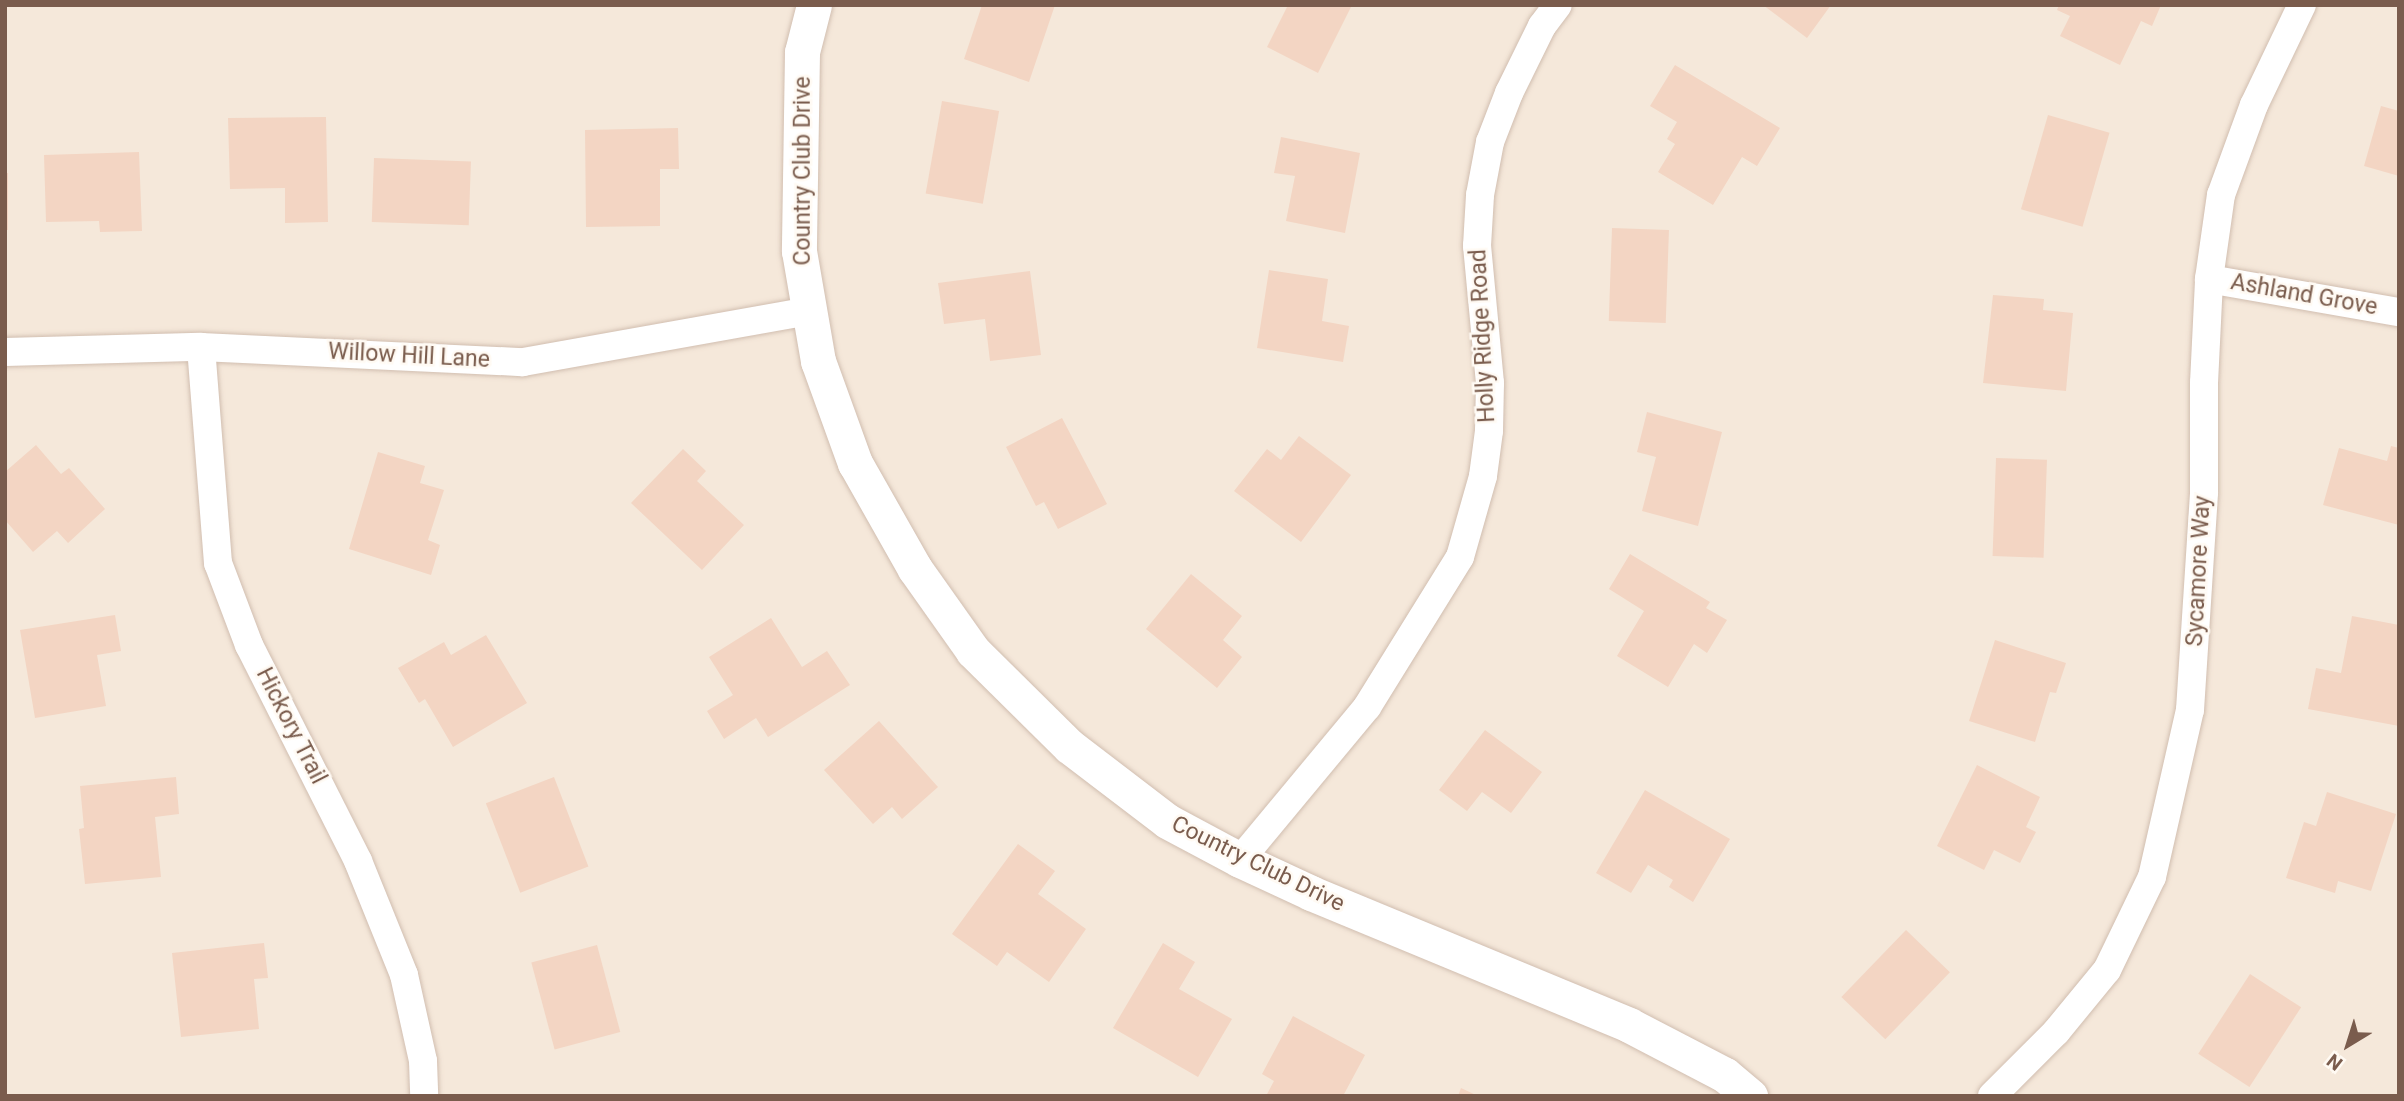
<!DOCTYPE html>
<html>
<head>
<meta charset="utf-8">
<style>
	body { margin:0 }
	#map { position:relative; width:2404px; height:1101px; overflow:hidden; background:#fdf6ec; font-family:Roboto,sans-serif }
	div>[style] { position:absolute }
	.residential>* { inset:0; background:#f5e8da; transform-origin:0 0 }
	.building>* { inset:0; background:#f3d5c3; transform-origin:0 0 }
	.roads { filter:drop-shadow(0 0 2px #d1beb0) drop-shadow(0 0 2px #d1beb0) }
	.minor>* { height:28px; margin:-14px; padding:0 14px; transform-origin:14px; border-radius:14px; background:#fff }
	.tertiary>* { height:35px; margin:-17.5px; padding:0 17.5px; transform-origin:17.5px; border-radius:17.5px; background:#fff }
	span { translate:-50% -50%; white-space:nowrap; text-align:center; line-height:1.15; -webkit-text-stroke:5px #fffaf3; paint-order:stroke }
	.street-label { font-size:23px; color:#7a5c4d }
	.frame { position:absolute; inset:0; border:7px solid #7a5c4d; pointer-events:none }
	.north { position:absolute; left:2313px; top:1010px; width:70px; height:70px; -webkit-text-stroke:5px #fffaf3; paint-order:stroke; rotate:218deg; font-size:19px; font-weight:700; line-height:28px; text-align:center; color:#7a5c4d }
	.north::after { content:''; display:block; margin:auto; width:24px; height:32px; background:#7a5c4d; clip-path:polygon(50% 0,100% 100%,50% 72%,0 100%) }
</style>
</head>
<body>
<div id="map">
	<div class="residential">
		<div style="left:5px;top:5px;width:2394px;height:1091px"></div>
	</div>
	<div class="building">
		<div style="clip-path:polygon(982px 5px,1055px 5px,1029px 82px,964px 59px)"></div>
		<div style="clip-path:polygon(1288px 5px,1352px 5px,1318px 73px,1267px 47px)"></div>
		<div style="clip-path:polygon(1763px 5px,1831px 5px,1807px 38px)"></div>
		<div style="clip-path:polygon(2059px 5px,2161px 5px,2152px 26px,2141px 21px,2120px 65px,2060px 36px,2070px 16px,2057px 10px)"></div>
		<div style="clip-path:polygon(1675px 65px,1780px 128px,1757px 166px,1742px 157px,1713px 205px,1658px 172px,1675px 144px,1667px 139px,1677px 122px,1650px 106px)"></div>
		<div style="left:942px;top:101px;width:58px;height:94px;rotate:10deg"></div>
		<div style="clip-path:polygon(2381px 106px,2399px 111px,2399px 176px,2364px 166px)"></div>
		<div style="left:2048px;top:115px;width:64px;height:98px;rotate:16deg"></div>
		<div style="clip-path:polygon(326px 117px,328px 222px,285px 223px,285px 188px,230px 189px,228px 118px)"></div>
		<div style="clip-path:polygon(678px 128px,679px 169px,660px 169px,660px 226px,586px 227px,585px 130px)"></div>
		<div style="clip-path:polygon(1281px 137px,1360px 153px,1345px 233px,1286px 221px,1295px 176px,1274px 173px)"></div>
		<div style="clip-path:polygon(139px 152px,142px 231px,100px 232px,99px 221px,46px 222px,44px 155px)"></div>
		<div style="left:374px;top:158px;width:97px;height:64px;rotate:2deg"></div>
		<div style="left:5px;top:173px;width:3px;height:57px"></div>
		<div style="left:1612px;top:228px;width:57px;height:93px;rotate:2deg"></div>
		<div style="clip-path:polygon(1269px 270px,1328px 279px,1322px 321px,1349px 326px,1343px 362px,1257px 348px)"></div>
		<div style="clip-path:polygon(1030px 271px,1041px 355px,990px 361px,985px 319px,944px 324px,938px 283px)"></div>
		<div style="clip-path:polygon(1993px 295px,2044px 299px,2043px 310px,2073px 313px,2066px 391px,1983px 383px)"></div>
		<div style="clip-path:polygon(1647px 412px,1722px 432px,1698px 526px,1642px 511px,1656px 457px,1637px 452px)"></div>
		<div style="clip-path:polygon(1062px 418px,1107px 504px,1058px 529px,1044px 502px,1036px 506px,1006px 447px)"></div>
		<div style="clip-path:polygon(1299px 436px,1351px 475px,1301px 542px,1234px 491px,1267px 449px,1281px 460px)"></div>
		<div style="clip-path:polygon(36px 445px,61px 474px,69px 468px,105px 509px,68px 543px,57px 531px,33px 552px,5px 520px,5px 472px)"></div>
		<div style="clip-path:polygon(2391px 446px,2399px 448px,2399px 525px,2323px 505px,2339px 448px,2387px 461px)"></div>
		<div style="clip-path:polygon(683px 449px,706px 471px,697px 481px,744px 525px,702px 570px,631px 503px)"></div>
		<div style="clip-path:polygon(378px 452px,425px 466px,420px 483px,444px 490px,428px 540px,440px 545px,431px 575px,349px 549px)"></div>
		<div style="left:1996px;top:458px;width:51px;height:98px;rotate:2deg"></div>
		<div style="clip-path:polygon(1630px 554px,1710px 602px,1706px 608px,1727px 620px,1707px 653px,1694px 644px,1668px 687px,1617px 656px,1644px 611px,1609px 589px)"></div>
		<div style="clip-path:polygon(1191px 574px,1242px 616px,1223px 640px,1242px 657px,1217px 688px,1146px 629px)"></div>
		<div style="clip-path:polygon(115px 615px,121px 651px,97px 655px,106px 706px,35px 718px,20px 630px)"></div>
		<div style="clip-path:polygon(2352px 616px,2399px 625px,2399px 726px,2308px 709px,2316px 668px,2341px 673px)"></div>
		<div style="clip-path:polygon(771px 618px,802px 667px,827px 651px,850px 685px,768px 737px,756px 718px,724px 739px,707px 711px,733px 695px,709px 657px)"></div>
		<div style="clip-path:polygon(486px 635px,527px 703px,453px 747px,425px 699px,419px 703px,398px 668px,444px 642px,451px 655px)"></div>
		<div style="clip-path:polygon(1995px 640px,2066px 663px,2056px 693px,2050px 692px,2035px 742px,1969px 721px)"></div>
		<div style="clip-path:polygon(879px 721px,938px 787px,902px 819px,892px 807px,873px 824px,824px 770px)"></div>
		<div style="clip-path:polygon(1485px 730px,1542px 772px,1511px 813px,1482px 792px,1467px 811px,1439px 790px)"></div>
		<div style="clip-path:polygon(1977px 765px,2040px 797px,2026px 827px,2036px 832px,2020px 863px,1994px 850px,1984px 870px,1937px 846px)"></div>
		<div style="clip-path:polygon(176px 777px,179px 814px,155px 817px,161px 877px,85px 884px,79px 829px,84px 828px,80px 786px)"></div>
		<div style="left:554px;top:777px;width:96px;height:73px;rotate:69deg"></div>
		<div style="clip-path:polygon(1645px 790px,1730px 839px,1693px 902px,1669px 887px,1673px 880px,1648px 865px,1631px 893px,1596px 873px)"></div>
		<div style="clip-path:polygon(2327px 792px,2396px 814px,2371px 891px,2338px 881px,2335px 893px,2286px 878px,2304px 822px,2316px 826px)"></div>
		<div style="clip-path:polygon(1018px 844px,1055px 871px,1038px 894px,1086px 929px,1049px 982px,1007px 952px,997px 966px,952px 934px)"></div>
		<div style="left:1906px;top:930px;width:61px;height:93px;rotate:44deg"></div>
		<div style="clip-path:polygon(264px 943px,268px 978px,254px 979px,259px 1029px,181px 1037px,172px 953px)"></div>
		<div style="clip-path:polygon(1163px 943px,1195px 962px,1179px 989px,1232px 1019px,1198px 1077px,1113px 1028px)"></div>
		<div style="left:597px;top:945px;width:90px;height:68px;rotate:75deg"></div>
		<div style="left:2250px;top:974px;width:61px;height:95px;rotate:33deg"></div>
		<div style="clip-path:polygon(1293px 1016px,1365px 1055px,1343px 1096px,1266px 1096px,1274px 1081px,1262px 1074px)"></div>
		<div style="clip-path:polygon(1461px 1088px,1478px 1096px,1458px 1096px)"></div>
	</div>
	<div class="roads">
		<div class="minor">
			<div style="left:2209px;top:279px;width:193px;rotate:9.9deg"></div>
			<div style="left:201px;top:347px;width:217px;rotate:85.5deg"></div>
			<div style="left:218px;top:563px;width:88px;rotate:69.3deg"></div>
			<div style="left:249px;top:645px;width:242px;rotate:63.2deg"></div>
			<div style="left:358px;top:861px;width:123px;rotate:68deg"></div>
			<div style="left:404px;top:975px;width:88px;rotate:77.5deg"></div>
			<div style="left:423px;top:1061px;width:35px;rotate:88deg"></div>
			<div style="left:5px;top:352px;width:196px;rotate:-1.5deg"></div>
			<div style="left:201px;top:347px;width:322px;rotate:2.7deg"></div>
			<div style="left:523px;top:362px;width:291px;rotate:-10.1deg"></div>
			<div style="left:1240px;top:860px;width:199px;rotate:-50.3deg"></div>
			<div style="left:1367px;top:707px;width:176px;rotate:-58.2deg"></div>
			<div style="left:1460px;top:557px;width:84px;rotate:-74.1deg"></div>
			<div style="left:1483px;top:476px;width:45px;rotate:-82.4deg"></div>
			<div style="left:1489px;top:431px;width:48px;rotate:-88.8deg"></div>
			<div style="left:1490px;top:383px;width:138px;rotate:-95.4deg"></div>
			<div style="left:1477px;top:246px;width:51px;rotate:-86.6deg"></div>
			<div style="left:1480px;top:195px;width:54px;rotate:-79.3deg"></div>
			<div style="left:1490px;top:142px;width:53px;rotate:-68.8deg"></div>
			<div style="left:1509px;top:93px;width:75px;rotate:-63.8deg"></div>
			<div style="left:1542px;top:26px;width:26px;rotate:-53deg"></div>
			<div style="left:1992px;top:1096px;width:91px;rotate:-45deg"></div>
			<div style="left:2056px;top:1032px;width:80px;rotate:-50.6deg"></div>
			<div style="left:2107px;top:970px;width:103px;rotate:-64.2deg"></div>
			<div style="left:2152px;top:877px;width:171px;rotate:-77.2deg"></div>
			<div style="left:2190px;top:710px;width:218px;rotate:-86.3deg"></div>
			<div style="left:2204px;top:492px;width:109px;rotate:-90deg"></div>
			<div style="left:2204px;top:383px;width:104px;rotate:-87.2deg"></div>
			<div style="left:2209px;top:279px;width:85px;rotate:-81.9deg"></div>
			<div style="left:2221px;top:195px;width:96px;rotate:-69.9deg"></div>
			<div style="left:2254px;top:105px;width:111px;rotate:-64.4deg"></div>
		</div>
		<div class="tertiary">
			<div style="left:814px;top:5px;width:49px;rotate:104.3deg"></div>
			<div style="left:802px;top:52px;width:199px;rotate:90.9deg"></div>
			<div style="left:799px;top:251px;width:112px;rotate:80.2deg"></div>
			<div style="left:818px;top:361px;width:109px;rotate:70.1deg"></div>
			<div style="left:855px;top:463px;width:122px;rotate:60.5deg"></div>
			<div style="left:915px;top:569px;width:100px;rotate:54.7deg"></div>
			<div style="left:973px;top:651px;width:135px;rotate:44.7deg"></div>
			<div style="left:1069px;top:746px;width:123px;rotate:37.4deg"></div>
			<div style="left:1167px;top:821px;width:83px;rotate:28.1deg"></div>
			<div style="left:1240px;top:860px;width:78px;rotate:24.9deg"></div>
			<div style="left:1311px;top:893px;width:344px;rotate:22.5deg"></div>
			<div style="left:1629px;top:1025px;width:108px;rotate:27.5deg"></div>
			<div style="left:1725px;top:1075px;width:33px;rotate:40deg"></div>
		</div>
	</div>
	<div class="street-label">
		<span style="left:803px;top:171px;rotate:-90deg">Country Club Drive</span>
		<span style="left:2304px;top:295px;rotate:10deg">Ashland Grove</span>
		<span style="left:1483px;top:336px;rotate:-93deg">Holly Ridge Road</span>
		<span style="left:409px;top:356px;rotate:3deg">Willow Hill Lane</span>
		<span style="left:2199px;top:571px;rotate:-87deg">Sycamore Way</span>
		<span style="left:291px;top:726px;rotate:63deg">Hickory Trail</span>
		<span style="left:1258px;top:864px;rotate:26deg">Country Club Drive</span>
	</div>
	<div class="frame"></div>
	<div class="north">N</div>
</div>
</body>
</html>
